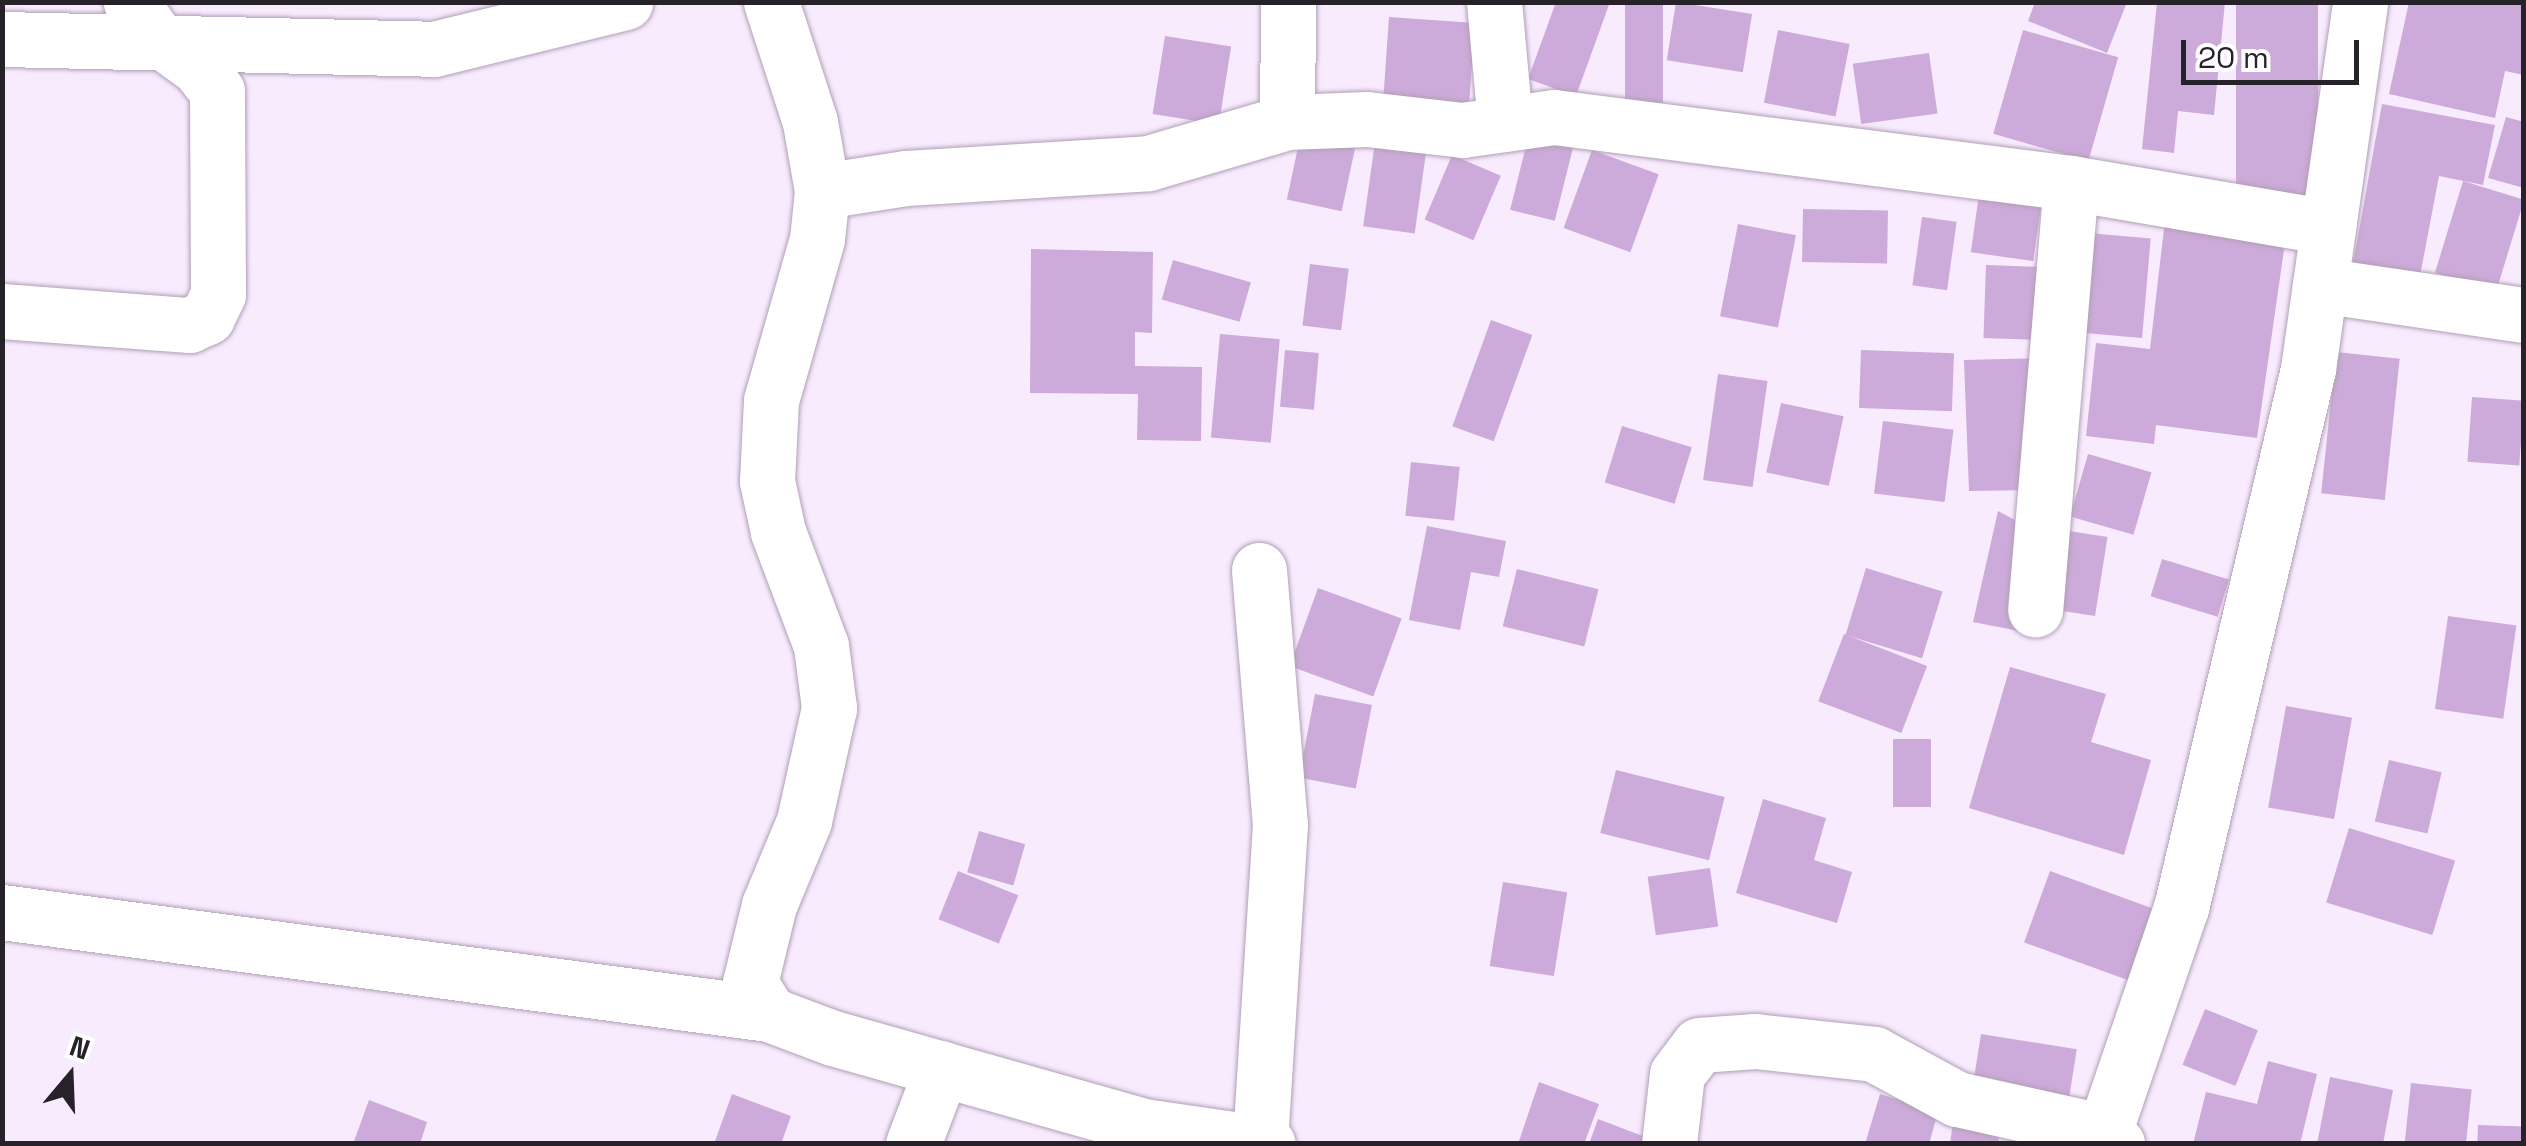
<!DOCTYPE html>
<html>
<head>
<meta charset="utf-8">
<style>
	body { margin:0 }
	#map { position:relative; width:2526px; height:1146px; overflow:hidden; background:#f9ebfe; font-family:"Space Grotesk",sans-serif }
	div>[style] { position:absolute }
	.building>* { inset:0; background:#ccaad9; transform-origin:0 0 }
	.roads { filter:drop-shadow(0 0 2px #b09fb6) drop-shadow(0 0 2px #b09fb6) }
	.street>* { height:55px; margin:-27.5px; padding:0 27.5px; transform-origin:27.5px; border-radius:27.5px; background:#fff }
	span { translate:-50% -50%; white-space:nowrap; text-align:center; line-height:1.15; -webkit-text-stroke:9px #fff; paint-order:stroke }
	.frame { position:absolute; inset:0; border:5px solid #27212a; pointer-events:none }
	.north { position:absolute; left:20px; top:1026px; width:100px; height:100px; -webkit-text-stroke:8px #fff; paint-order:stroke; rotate:19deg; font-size:28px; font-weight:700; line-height:40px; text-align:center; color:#27212a }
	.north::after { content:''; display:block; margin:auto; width:35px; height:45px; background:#27212a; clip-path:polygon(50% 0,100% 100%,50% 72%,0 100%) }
	.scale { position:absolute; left:2181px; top:40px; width:178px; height:45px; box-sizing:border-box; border:5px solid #27212a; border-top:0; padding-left:12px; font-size:30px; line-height:35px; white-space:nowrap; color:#27212a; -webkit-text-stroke:8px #fff; paint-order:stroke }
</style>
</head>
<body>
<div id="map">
	<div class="building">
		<div style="clip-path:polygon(1556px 2px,1610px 2px,1576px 96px,1528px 79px)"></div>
		<div style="left:1625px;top:2px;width:38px;height:101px"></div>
		<div style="left:1676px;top:2px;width:77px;height:59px;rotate:9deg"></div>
		<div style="clip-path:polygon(2035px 2px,2127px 2px,2107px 53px,2028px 21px)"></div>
		<div style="clip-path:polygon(2157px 2px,2225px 2px,2214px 115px,2178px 111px,2174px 153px,2142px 149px)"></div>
		<div style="left:2236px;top:2px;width:82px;height:200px"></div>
		<div style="clip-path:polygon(2409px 2px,2524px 2px,2524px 75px,2505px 71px,2495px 118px,2389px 94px)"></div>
		<div style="left:1389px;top:17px;width:86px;height:93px;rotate:4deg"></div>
		<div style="left:1778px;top:30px;width:73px;height:74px;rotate:11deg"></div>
		<div style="left:2023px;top:30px;width:99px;height:108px;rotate:16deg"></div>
		<div style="left:1165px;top:36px;width:67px;height:79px;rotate:9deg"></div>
		<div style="left:1929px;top:53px;width:61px;height:77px;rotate:82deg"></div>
		<div style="clip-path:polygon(2382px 104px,2495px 125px,2483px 185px,2439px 176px,2417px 292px,2350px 280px)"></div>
		<div style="clip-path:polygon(2506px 117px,2524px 122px,2524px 188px,2488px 178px)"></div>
		<div style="left:1301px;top:133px;width:56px;height:68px;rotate:12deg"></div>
		<div style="left:1529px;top:134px;width:46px;height:78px;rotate:14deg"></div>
		<div style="left:1375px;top:142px;width:52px;height:85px;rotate:8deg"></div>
		<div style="left:1592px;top:150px;width:71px;height:83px;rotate:20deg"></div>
		<div style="left:1452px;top:155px;width:53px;height:70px;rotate:23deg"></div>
		<div style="left:1981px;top:180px;width:63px;height:73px;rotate:8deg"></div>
		<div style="left:2463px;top:181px;width:64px;height:96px;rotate:17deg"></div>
		<div style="left:1803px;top:209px;width:85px;height:53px;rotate:1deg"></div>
		<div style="left:1922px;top:217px;width:35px;height:69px;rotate:8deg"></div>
		<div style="clip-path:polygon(2165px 220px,2286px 236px,2257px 438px,2156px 425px,2154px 444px,2086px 436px,2096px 343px,2150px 349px)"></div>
		<div style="left:1738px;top:224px;width:59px;height:94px;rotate:11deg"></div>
		<div style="left:2088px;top:233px;width:63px;height:100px;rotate:5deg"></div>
		<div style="clip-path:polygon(1031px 249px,1153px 252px,1152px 333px,1135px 332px,1135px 366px,1202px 367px,1201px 441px,1137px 440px,1138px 394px,1030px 393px)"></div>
		<div style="left:1173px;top:260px;width:81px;height:41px;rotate:16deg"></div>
		<div style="left:1310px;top:264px;width:39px;height:62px;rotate:7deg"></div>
		<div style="left:1986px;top:265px;width:67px;height:73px;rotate:2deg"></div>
		<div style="left:1491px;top:320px;width:44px;height:113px;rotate:20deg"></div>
		<div style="left:1220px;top:334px;width:60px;height:104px;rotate:5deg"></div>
		<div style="left:1285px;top:350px;width:34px;height:57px;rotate:5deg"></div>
		<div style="left:1861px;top:350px;width:93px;height:58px;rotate:2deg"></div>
		<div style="left:2336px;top:352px;width:64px;height:142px;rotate:6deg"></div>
		<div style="clip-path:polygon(2040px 358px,2033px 490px,1969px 491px,1964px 360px)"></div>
		<div style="left:1718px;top:374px;width:50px;height:107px;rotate:8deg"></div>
		<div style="left:2472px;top:397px;width:52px;height:65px;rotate:4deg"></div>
		<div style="left:1781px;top:403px;width:64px;height:71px;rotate:12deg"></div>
		<div style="left:1883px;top:421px;width:71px;height:73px;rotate:7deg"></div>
		<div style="left:1622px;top:426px;width:73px;height:59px;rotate:17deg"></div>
		<div style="left:2088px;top:454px;width:66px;height:65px;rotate:16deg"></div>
		<div style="left:1411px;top:462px;width:49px;height:54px;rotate:6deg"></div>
		<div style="clip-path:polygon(1998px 511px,2030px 528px,2024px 632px,1973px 622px)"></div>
		<div style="clip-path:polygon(1427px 526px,1506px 541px,1499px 577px,1471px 572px,1460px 630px,1409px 620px)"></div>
		<div style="left:2069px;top:531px;width:39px;height:80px;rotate:9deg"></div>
		<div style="left:2162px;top:559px;width:70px;height:39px;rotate:17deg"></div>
		<div style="left:1866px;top:568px;width:80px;height:70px;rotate:17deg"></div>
		<div style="left:1517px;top:569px;width:84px;height:59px;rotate:14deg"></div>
		<div style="left:1318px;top:588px;width:89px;height:83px;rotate:20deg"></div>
		<div style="left:2448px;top:616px;width:69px;height:94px;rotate:8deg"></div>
		<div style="left:1844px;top:634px;width:89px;height:72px;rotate:21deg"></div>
		<div style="clip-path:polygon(2010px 667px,2106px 694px,2091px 742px,2151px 760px,2124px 855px,1969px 808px)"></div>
		<div style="left:1315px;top:694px;width:58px;height:85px;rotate:11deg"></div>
		<div style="left:2286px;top:706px;width:67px;height:103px;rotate:10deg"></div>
		<div style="left:1893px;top:739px;width:38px;height:68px"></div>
		<div style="left:2389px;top:760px;width:54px;height:63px;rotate:13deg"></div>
		<div style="left:1616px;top:770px;width:112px;height:65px;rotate:14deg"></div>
		<div style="clip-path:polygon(1763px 799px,1826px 818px,1814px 860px,1852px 872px,1837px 923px,1736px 893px)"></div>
		<div style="left:2349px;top:828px;width:111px;height:78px;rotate:17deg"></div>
		<div style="left:979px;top:831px;width:48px;height:43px;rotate:16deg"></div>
		<div style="left:1710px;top:868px;width:59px;height:63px;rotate:82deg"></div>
		<div style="left:958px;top:871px;width:65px;height:52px;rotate:22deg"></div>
		<div style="left:2050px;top:871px;width:127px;height:76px;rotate:20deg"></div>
		<div style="left:1503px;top:882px;width:65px;height:85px;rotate:9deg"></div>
		<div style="left:2205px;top:1009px;width:57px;height:60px;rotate:22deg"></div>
		<div style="left:1981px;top:1034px;width:97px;height:61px;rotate:9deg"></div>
		<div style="clip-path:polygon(2268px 1061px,2317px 1074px,2300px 1144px,2193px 1144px,2206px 1092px,2257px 1104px)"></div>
		<div style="clip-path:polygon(2330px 1077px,2393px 1090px,2383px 1144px,2317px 1144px)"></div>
		<div style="clip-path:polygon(1539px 1082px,1599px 1104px,1584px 1144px,1518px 1144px)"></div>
		<div style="left:2411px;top:1083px;width:61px;height:61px;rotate:6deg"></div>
		<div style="clip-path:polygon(732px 1094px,791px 1116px,781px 1144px,714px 1144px)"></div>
		<div style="clip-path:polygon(1880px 1094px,1938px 1112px,1929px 1144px,1865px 1144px)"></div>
		<div style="clip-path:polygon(369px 1100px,427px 1122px,420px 1144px,353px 1144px)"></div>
		<div style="clip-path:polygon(1598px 1119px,1661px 1143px,1661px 1144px,1589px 1144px)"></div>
		<div style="clip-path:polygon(1953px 1122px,2000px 1131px,1998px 1144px,1950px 1144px)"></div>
		<div style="left:2478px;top:1125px;width:46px;height:19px;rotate:2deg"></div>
	</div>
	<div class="roads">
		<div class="street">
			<div style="left:771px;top:2px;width:126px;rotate:72deg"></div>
			<div style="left:810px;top:122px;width:70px;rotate:80.1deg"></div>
			<div style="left:822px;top:191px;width:48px;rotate:95.9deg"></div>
			<div style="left:817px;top:239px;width:167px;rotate:105.9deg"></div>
			<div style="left:771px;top:400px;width:81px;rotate:92.8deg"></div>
			<div style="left:767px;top:481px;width:52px;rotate:77.8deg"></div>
			<div style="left:778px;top:532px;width:122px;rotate:69.3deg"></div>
			<div style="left:821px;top:646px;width:63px;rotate:82.6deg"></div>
			<div style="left:829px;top:708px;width:116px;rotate:102.5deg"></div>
			<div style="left:804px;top:821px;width:91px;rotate:112.6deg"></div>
			<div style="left:769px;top:905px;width:80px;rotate:103.7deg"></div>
			<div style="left:750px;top:983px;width:36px;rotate:58deg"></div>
			<div style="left:769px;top:1014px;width:68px;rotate:20.6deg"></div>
			<div style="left:833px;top:1038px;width:322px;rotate:15.8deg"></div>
			<div style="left:1143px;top:1126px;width:126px;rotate:8.2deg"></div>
			<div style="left:1494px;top:2px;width:122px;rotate:84.8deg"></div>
			<div style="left:2px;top:39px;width:432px;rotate:1.3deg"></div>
			<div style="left:434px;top:49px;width:197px;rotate:-13.8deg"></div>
			<div style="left:1287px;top:122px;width:80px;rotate:-2.1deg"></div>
			<div style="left:1367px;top:119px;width:96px;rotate:6.6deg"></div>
			<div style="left:1462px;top:130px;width:93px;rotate:-8deg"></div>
			<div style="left:1554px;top:117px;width:521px;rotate:7.28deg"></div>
			<div style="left:2071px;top:183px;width:428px;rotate:94.8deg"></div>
			<div style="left:2071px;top:183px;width:261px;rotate:9.7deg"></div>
			<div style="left:822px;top:191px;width:85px;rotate:-8.8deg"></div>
			<div style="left:906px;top:178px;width:242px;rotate:-3.5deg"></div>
			<div style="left:1148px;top:163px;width:145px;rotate:-16.4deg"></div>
			<div style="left:1287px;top:122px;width:120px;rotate:-89.5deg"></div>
			<div style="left:2320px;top:285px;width:206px;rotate:8.4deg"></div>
			<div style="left:2px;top:311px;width:188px;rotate:4.3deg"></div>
			<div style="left:189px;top:325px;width:20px;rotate:-24deg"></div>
			<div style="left:207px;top:317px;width:25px;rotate:-64deg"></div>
			<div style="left:218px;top:294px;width:203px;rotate:-90.3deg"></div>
			<div style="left:217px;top:91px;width:31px;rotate:-128deg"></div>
			<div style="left:198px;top:67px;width:53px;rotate:-144.2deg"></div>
			<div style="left:155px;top:36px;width:42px;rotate:-125.2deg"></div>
			<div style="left:1259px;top:570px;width:255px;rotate:85.3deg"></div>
			<div style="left:1280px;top:824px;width:319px;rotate:93.6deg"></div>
			<div style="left:2px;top:912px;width:774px;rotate:7.58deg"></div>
			<div style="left:913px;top:1144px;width:81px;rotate:-69.1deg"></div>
			<div style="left:1669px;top:1144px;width:70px;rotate:-83.5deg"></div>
			<div style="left:1677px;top:1074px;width:36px;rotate:-53deg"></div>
			<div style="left:1699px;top:1045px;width:56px;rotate:-4.1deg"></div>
			<div style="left:1755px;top:1041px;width:120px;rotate:6.2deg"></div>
			<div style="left:1874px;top:1054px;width:94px;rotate:28.5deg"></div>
			<div style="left:1957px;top:1099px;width:148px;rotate:12.5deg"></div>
			<div style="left:2101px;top:1131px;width:21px;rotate:39deg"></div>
			<div style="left:2100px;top:1144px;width:250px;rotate:-71.1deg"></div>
			<div style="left:2181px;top:908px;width:554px;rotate:-76.74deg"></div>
			<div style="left:2308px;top:369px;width:371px;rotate:-81.9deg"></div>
		</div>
	</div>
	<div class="frame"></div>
	<div class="north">N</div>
	<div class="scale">20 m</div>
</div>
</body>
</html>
